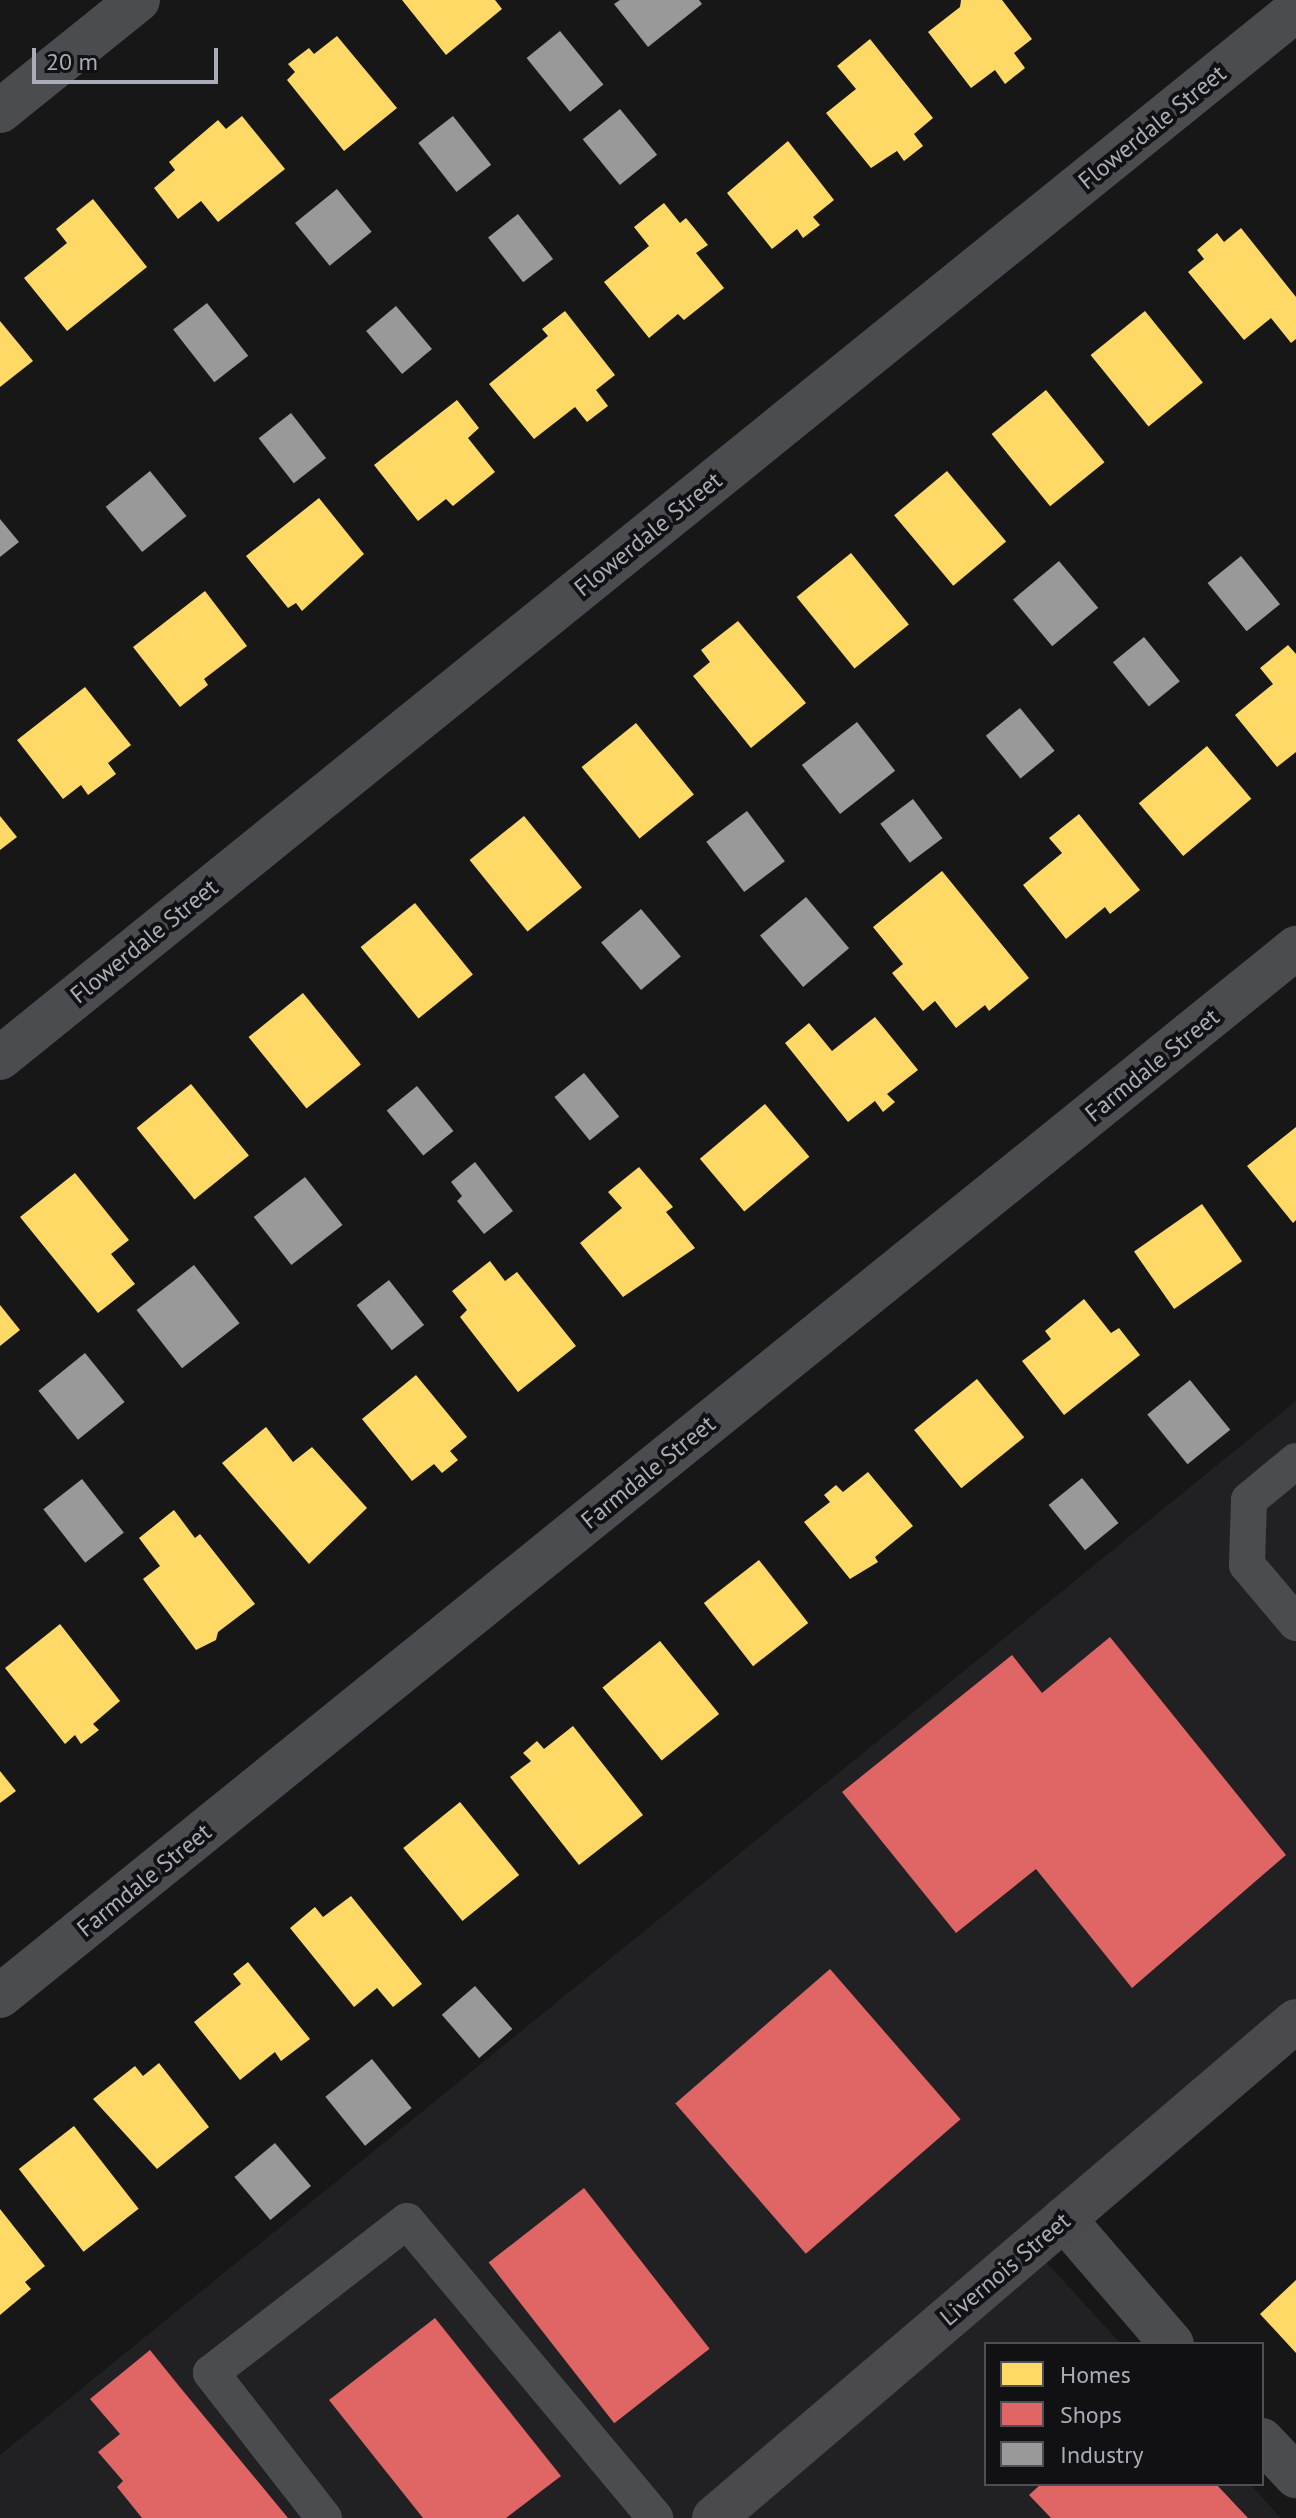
<!DOCTYPE html>
<html>
<head>
<meta charset="utf-8">
<style>
	body { margin:0 }
	#map { position:relative; width:1296px; height:2518px; overflow:hidden; background:#171717; font-family:"PT Sans",sans-serif }
	div>[style] { position:absolute }
	.built>* { inset:0; background:#212123 }
	.homes>* { inset:0; background:#ffd966; transform-origin:0 0 }
	.shops>* { inset:0; background:#e06666; transform-origin:0 0 }
	.industry>* { inset:0; background:#999; transform-origin:0 0 }
	.lane>* { height:36px; margin:-18px; padding:0 18px; transform-origin:18px; border-radius:18px; background:#4b4c50 }
	.street>* { height:44px; margin:-22px; padding:0 22px; transform-origin:22px; border-radius:22px; background:#4b4c50 }
	.secondary>* { height:44px; margin:-22px; padding:0 22px; transform-origin:22px; border-radius:22px; background:#4a4a4e }
	span { translate:-50% -50%; white-space:nowrap; text-align:center; line-height:1.15; -webkit-text-stroke:8px #111113; paint-order:stroke }
	.street-label { font-size:24px; color:#a8adb8 }
	.legend { position:absolute; left:984px; top:2342px; width:280px; height:144px; box-sizing:border-box; background:#111113; border:2px solid #4d4f55; margin:0; padding:10px 14px; list-style:none; font-size:24px; color:#a8adb8 }
	.legend li { display:flex; align-items:center; gap:16px; height:40px }
	.legend b { width:40px; border:2px solid #4d4f55 }
	.scale { position:absolute; left:32px; top:48px; width:186px; height:36px; box-sizing:border-box; border:4px solid #a8adb8; border-top:0; padding-left:10px; font-size:24px; line-height:28px; white-space:nowrap; color:#a8adb8; -webkit-text-stroke:6px #111113; paint-order:stroke }
</style>
</head>
<body>
<div id="map">
	<div class="built">
		<div style="clip-path:polygon(1296px 1401px,1296px 2020px,1027px 2241px,1121px 2344px,986px 2344px,986px 2484px,1250px 2484px,1281px 2518px,0 2518px,0 2455px)"></div>
	</div>
	<div class="homes">
		<div style="clip-path:polygon(402px 0,495px 0,502px 9px,446px 55px)"></div>
		<div style="clip-path:polygon(961px 0,1002px 0,1032px 39px,1014px 53px,1025px 68px,1005px 84px,995px 70px,971px 88px,928px 32px,960px 7px)"></div>
		<div style="clip-path:polygon(337px 36px,397px 108px,344px 151px,287px 80px,295px 72px,288px 64px,309px 48px,314px 54px)"></div>
		<div style="clip-path:polygon(870px 39px,933px 118px,914px 134px,923px 146px,904px 161px,897px 151px,871px 168px,826px 113px,856px 89px,837px 66px)"></div>
		<div style="clip-path:polygon(242px 116px,285px 169px,218px 222px,201px 201px,178px 219px,154px 188px,175px 170px,169px 162px,218px 120px,226px 129px)"></div>
		<div style="clip-path:polygon(788px 141px,834px 200px,813px 217px,820px 225px,803px 238px,797px 229px,772px 249px,727px 193px)"></div>
		<div style="clip-path:polygon(93px 199px,147px 267px,67px 331px,24px 278px,67px 243px,56px 229px)"></div>
		<div style="clip-path:polygon(664px 203px,680px 223px,686px 218px,708px 245px,696px 253px,724px 288px,684px 320px,678px 314px,649px 338px,604px 282px,649px 246px,634px 227px)"></div>
		<div style="clip-path:polygon(1241px 228px,1296px 297px,1296px 339px,1291px 343px,1271px 318px,1244px 340px,1188px 272px,1204px 259px,1197px 250px,1217px 233px,1224px 242px)"></div>
		<div style="clip-path:polygon(565px 311px,615px 375px,596px 390px,608px 406px,587px 422px,575px 407px,534px 439px,489px 384px,548px 336px,542px 329px)"></div>
		<div style="left:1145px;top:311px;width:92px;height:70px;rotate:51deg"></div>
		<div style="clip-path:polygon(0 321px,33px 361px,0 387px)"></div>
		<div style="left:1046px;top:390px;width:93px;height:70px;rotate:51deg"></div>
		<div style="clip-path:polygon(457px 400px,479px 428px,468px 438px,495px 472px,453px 506px,446px 499px,418px 521px,374px 465px)"></div>
		<div style="left:947px;top:471px;width:92px;height:69px;rotate:50deg"></div>
		<div style="clip-path:polygon(319px 498px,364px 554px,302px 611px,296px 603px,288px 608px,246px 556px)"></div>
		<div style="left:851px;top:553px;width:92px;height:70px;rotate:51deg"></div>
		<div style="clip-path:polygon(205px 591px,247px 646px,204px 679px,208px 685px,180px 707px,133px 647px)"></div>
		<div style="clip-path:polygon(738px 621px,806px 703px,751px 748px,693px 676px,710px 662px,701px 650px)"></div>
		<div style="clip-path:polygon(1288px 645px,1296px 654px,1296px 752px,1277px 767px,1235px 715px,1273px 684px,1260px 668px)"></div>
		<div style="clip-path:polygon(85px 687px,131px 745px,108px 763px,116px 774px,88px 795px,81px 785px,63px 799px,17px 740px)"></div>
		<div style="left:636px;top:723px;width:92px;height:70px;rotate:51deg"></div>
		<div style="left:1207px;top:746px;width:69px;height:89px;rotate:50deg"></div>
		<div style="clip-path:polygon(1079px 814px,1140px 890px,1110px 914px,1105px 907px,1066px 939px,1023px 885px,1062px 853px,1049px 838px)"></div>
		<div style="clip-path:polygon(0 816px,17px 837px,0 850px)"></div>
		<div style="left:524px;top:816px;width:92px;height:70px;rotate:51deg"></div>
		<div style="clip-path:polygon(942px 871px,1029px 978px,989px 1011px,985px 1005px,956px 1028px,935px 1001px,923px 1011px,892px 973px,903px 964px,873px 927px)"></div>
		<div style="left:415px;top:903px;width:92px;height:70px;rotate:51deg"></div>
		<div style="left:303px;top:993px;width:92px;height:70px;rotate:51deg"></div>
		<div style="clip-path:polygon(875px 1017px,918px 1070px,887px 1094px,895px 1102px,883px 1112px,875px 1101px,848px 1122px,785px 1043px,809px 1023px,832px 1051px)"></div>
		<div style="left:191px;top:1084px;width:92px;height:70px;rotate:51deg"></div>
		<div style="left:765px;top:1104px;width:69px;height:85px;rotate:50deg"></div>
		<div style="clip-path:polygon(1296px 1127px,1296px 1220px,1293px 1223px,1247px 1166px)"></div>
		<div style="clip-path:polygon(639px 1167px,673px 1207px,666px 1212px,695px 1248px,623px 1297px,580px 1243px,622px 1208px,608px 1192px)"></div>
		<div style="clip-path:polygon(75px 1173px,129px 1240px,111px 1254px,135px 1284px,98px 1313px,20px 1217px)"></div>
		<div style="left:1202px;top:1204px;width:70px;height:83px;rotate:55deg"></div>
		<div style="clip-path:polygon(490px 1261px,505px 1281px,517px 1272px,576px 1346px,518px 1392px,460px 1317px,467px 1310px,452px 1291px)"></div>
		<div style="clip-path:polygon(1084px 1299px,1111px 1333px,1119px 1328px,1140px 1355px,1064px 1415px,1022px 1361px,1051px 1339px,1045px 1331px)"></div>
		<div style="clip-path:polygon(0 1305px,20px 1330px,0 1346px)"></div>
		<div style="clip-path:polygon(416px 1375px,467px 1437px,450px 1451px,458px 1460px,442px 1473px,434px 1464px,412px 1481px,362px 1419px)"></div>
		<div style="left:977px;top:1379px;width:75px;height:81px;rotate:51deg"></div>
		<div style="clip-path:polygon(266px 1427px,293px 1462px,312px 1447px,367px 1508px,309px 1564px,222px 1463px)"></div>
		<div style="clip-path:polygon(868px 1472px,913px 1526px,875px 1557px,878px 1562px,850px 1579px,804px 1522px,830px 1502px,824px 1495px,836px 1485px,843px 1492px)"></div>
		<div style="clip-path:polygon(174px 1510px,195px 1538px,200px 1534px,255px 1604px,218px 1632px,216px 1640px,196px 1650px,143px 1579px,160px 1566px,139px 1538px)"></div>
		<div style="left:759px;top:1560px;width:80px;height:70px;rotate:52deg"></div>
		<div style="clip-path:polygon(60px 1624px,120px 1701px,93px 1724px,99px 1730px,81px 1744px,75px 1735px,65px 1744px,5px 1668px)"></div>
		<div style="left:660px;top:1641px;width:94px;height:74px;rotate:51deg"></div>
		<div style="clip-path:polygon(573px 1726px,643px 1815px,579px 1865px,510px 1777px,531px 1761px,523px 1753px,537px 1741px,544px 1749px)"></div>
		<div style="clip-path:polygon(0 1771px,16px 1791px,0 1803px)"></div>
		<div style="left:460px;top:1802px;width:94px;height:73px;rotate:51deg"></div>
		<div style="clip-path:polygon(351px 1896px,422px 1984px,393px 2007px,377px 1988px,354px 2007px,290px 1928px,315px 1907px,323px 1917px)"></div>
		<div style="clip-path:polygon(248px 1962px,310px 2039px,281px 2061px,275px 2052px,240px 2080px,194px 2022px,241px 1984px,233px 1974px)"></div>
		<div style="clip-path:polygon(159px 2063px,209px 2127px,157px 2169px,93px 2099px,135px 2066px,143px 2076px)"></div>
		<div style="left:74px;top:2126px;width:105px;height:70px;rotate:52deg"></div>
		<div style="clip-path:polygon(0 2209px,45px 2266px,25px 2282px,31px 2289px,0 2315px)"></div>
		<div style="clip-path:polygon(1296px 2280px,1296px 2353px,1260px 2314px)"></div>
	</div>
	<div class="shops">
		<div style="clip-path:polygon(1110px 1637px,1286px 1855px,1132px 1988px,1036px 1869px,956px 1933px,842px 1792px,1012px 1655px,1042px 1693px)"></div>
		<div style="left:830px;top:1969px;width:199px;height:205px;rotate:49deg"></div>
		<div style="left:584px;top:2188px;width:204px;height:121px;rotate:52deg"></div>
		<div style="clip-path:polygon(435px 2318px,561px 2476px,506px 2518px,423px 2518px,329px 2400px)"></div>
		<div style="clip-path:polygon(150px 2350px,179px 2386px,288px 2518px,142px 2518px,117px 2487px,123px 2481px,98px 2452px,120px 2434px,90px 2399px)"></div>
		<div style="clip-path:polygon(1041px 2484px,1216px 2484px,1248px 2518px,1051px 2518px,1029px 2495px)"></div>
	</div>
	<div class="industry">
		<div style="clip-path:polygon(620px 0,699px 0,702px 4px,648px 47px,614px 4px)"></div>
		<div style="left:560px;top:31px;width:69px;height:43px;rotate:51deg"></div>
		<div style="left:620px;top:109px;width:59px;height:48px;rotate:51deg"></div>
		<div style="left:453px;top:116px;width:62px;height:44px;rotate:52deg"></div>
		<div style="left:337px;top:189px;width:55px;height:54px;rotate:51deg"></div>
		<div style="left:518px;top:214px;width:57px;height:38px;rotate:52deg"></div>
		<div style="left:207px;top:303px;width:67px;height:43px;rotate:52deg"></div>
		<div style="left:396px;top:306px;width:56px;height:39px;rotate:50deg"></div>
		<div style="left:291px;top:413px;width:57px;height:41px;rotate:52deg"></div>
		<div style="left:150px;top:471px;width:58px;height:57px;rotate:51deg"></div>
		<div style="clip-path:polygon(0 519px,19px 542px,0 557px)"></div>
		<div style="left:1241px;top:556px;width:62px;height:43px;rotate:51deg"></div>
		<div style="left:1059px;top:561px;width:61px;height:60px;rotate:50deg"></div>
		<div style="left:1144px;top:637px;width:57px;height:40px;rotate:51deg"></div>
		<div style="left:1020px;top:708px;width:55px;height:44px;rotate:51deg"></div>
		<div style="left:857px;top:722px;width:62px;height:70px;rotate:52deg"></div>
		<div style="left:913px;top:799px;width:49px;height:41px;rotate:53deg"></div>
		<div style="left:747px;top:811px;width:63px;height:51px;rotate:53deg"></div>
		<div style="left:806px;top:897px;width:67px;height:60px;rotate:50deg"></div>
		<div style="left:641px;top:909px;width:62px;height:52px;rotate:50deg"></div>
		<div style="left:584px;top:1073px;width:56px;height:38px;rotate:51deg"></div>
		<div style="left:417px;top:1086px;width:58px;height:39px;rotate:51deg"></div>
		<div style="clip-path:polygon(475px 1162px,513px 1211px,484px 1234px,457px 1201px,462px 1196px,451px 1182px)"></div>
		<div style="left:305px;top:1177px;width:61px;height:65px;rotate:52deg"></div>
		<div style="left:194px;top:1265px;width:74px;height:73px;rotate:52deg"></div>
		<div style="left:389px;top:1280px;width:57px;height:41px;rotate:52deg"></div>
		<div style="left:85px;top:1353px;width:63px;height:60px;rotate:51deg"></div>
		<div style="left:1190px;top:1380px;width:64px;height:55px;rotate:51deg"></div>
		<div style="left:1082px;top:1478px;width:58px;height:43px;rotate:51deg"></div>
		<div style="left:82px;top:1479px;width:68px;height:49px;rotate:52deg"></div>
		<div style="left:475px;top:1986px;width:57px;height:44px;rotate:49deg"></div>
		<div style="left:372px;top:2059px;width:63px;height:60px;rotate:51deg"></div>
		<div style="left:275px;top:2143px;width:56px;height:53px;rotate:50deg"></div>
	</div>
	<div class="lane">
		<div style="left:1296px;top:1461px;width:61px;rotate:140.3deg"></div>
		<div style="left:1249px;top:1500px;width:65px;rotate:91.8deg"></div>
		<div style="left:1247px;top:1565px;width:76px;rotate:49.8deg"></div>
		<div style="left:324px;top:2518px;width:184px;rotate:-127.9deg"></div>
		<div style="left:211px;top:2373px;width:248px;rotate:-37.8deg"></div>
		<div style="left:407px;top:2221px;width:387px;rotate:50.1deg"></div>
	</div>
	<div class="street">
		<div style="left:0;top:111px;width:177px;rotate:-38.8deg"></div>
		<div style="left:0;top:1058px;width:1667px;rotate:-38.96deg"></div>
		<div style="left:0;top:1996px;width:1667px;rotate:-38.96deg"></div>
		<div style="left:1064px;top:2219px;width:165px;rotate:49.2deg"></div>
		<div style="left:1262px;top:2440px;width:50px;rotate:46.6deg"></div>
	</div>
	<div class="secondary">
		<div style="left:714px;top:2518px;width:765px;rotate:-40.5deg"></div>
	</div>
	<div class="street-label">
		<span style="left:1152px;top:127px;rotate:-39deg">Flowerdale Street</span>
		<span style="left:648px;top:534px;rotate:-39deg">Flowerdale Street</span>
		<span style="left:144px;top:941px;rotate:-39deg">Flowerdale Street</span>
		<span style="left:1152px;top:1065px;rotate:-39deg">Farmdale Street</span>
		<span style="left:648px;top:1472px;rotate:-39deg">Farmdale Street</span>
		<span style="left:144px;top:1880px;rotate:-39deg">Farmdale Street</span>
		<span style="left:1005px;top:2269px;rotate:-40deg">Livernois Street</span>
	</div>
	<ul class="legend">
	<li><b style="height:22px;background:#ffd966"></b>Homes</li>
	<li><b style="height:22px;background:#e06666"></b>Shops</li>
	<li><b style="height:22px;background:#999"></b>Industry</li>
	</ul>
	<div class="scale">20 m</div>
</div>
</body>
</html>
